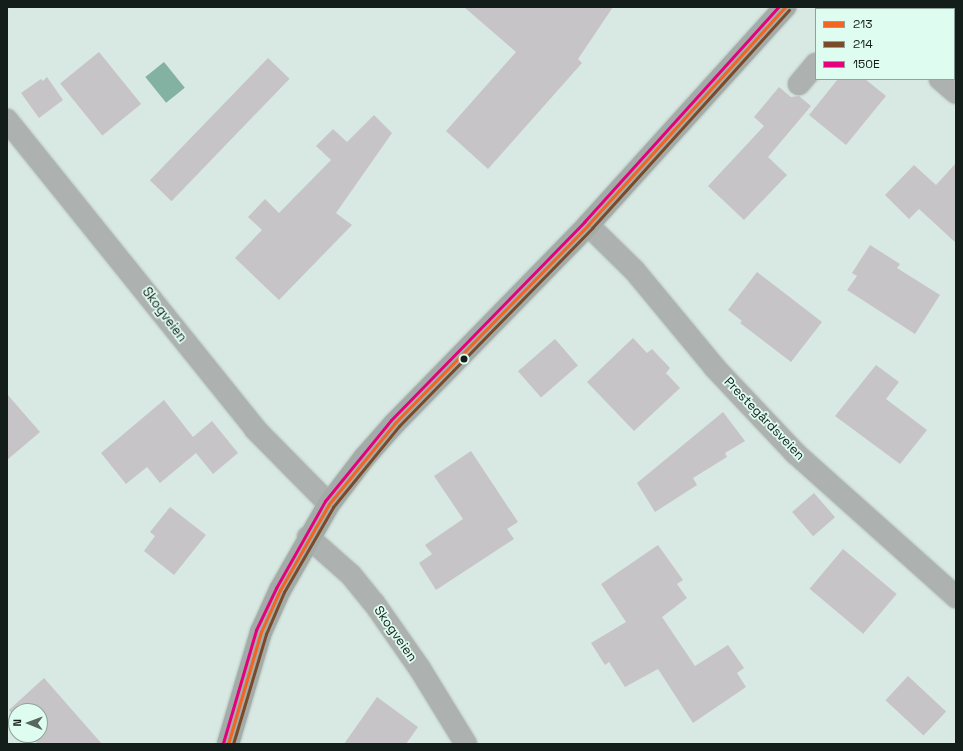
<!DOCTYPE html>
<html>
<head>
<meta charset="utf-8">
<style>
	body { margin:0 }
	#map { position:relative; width:963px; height:751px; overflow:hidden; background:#d8e8e2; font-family:"Space Grotesk",sans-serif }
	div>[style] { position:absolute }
	.water>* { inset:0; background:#83b2a2; transform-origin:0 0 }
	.building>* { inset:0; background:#c7c4c7; transform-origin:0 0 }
	.roads { filter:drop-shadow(0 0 1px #b6c2bd) drop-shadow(0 0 1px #b6c2bd) }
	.minor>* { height:22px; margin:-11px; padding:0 11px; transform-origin:11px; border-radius:11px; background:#adb2b1 }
	.major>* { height:22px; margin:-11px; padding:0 11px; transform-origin:11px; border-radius:11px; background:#a3aca9 }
	.bus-1>* { height:3px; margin:-1.5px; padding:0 1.5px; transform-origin:1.5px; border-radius:1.5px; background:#f26522 }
	.bus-2>* { height:3px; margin:-1.5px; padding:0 1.5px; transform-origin:1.5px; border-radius:1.5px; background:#7a4b2a }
	.bus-3>* { height:3px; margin:-1.5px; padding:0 1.5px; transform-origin:1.5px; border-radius:1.5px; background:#e5007d }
	.dots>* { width:11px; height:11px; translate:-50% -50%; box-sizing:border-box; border:2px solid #dffcf1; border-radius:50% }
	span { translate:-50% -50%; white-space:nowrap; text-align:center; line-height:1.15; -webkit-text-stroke:3.5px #dffcf1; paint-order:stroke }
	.street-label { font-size:13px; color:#131e1a }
	.frame { position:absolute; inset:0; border:8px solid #131e1a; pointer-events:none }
	.legend { position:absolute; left:815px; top:8px; width:140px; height:72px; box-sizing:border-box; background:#dffcf1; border:1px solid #8da39b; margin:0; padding:5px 7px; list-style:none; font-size:12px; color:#131e1a }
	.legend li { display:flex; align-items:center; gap:8px; height:20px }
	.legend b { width:20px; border:1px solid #8da39b }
	.north { position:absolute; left:8px; top:703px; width:40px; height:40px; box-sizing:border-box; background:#dffcf1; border:1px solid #8da39b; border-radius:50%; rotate:271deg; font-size:11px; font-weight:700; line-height:16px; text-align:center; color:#131e1a }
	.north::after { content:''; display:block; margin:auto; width:14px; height:18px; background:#586560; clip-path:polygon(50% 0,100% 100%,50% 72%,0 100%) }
</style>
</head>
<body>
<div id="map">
	<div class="water">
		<div style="left:164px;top:62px;width:33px;height:24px;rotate:51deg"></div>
	</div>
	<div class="building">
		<div style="clip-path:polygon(464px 7px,613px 7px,578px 59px,582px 63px,488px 169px,446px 131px,516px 52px)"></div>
		<div style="left:99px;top:52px;width:67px;height:50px;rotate:51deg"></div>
		<div style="left:268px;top:58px;width:30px;height:170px;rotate:44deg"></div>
		<div style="clip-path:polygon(47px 77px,63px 100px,39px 118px,21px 93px,41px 79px,43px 81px)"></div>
		<div style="clip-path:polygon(838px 79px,865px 79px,886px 96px,846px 145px,809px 115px)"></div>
		<div style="clip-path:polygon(779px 87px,791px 97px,799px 96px,811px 106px,768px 157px,787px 175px,744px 220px,708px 186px,764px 126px,754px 117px)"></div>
		<div style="clip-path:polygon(374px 115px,392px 133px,336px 213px,352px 225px,279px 300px,235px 258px,262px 230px,248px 217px,265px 199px,279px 213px,331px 160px,316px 146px,333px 129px,347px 142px)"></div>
		<div style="clip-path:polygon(956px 163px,956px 243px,919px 209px,909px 219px,885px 195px,914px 165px,936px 185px)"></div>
		<div style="clip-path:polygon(870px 245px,900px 264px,897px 268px,940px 295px,915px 334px,847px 290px,857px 276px,852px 273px)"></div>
		<div style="clip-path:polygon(757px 272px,822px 322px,791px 362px,740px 323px,742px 321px,728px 310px)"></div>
		<div style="clip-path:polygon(633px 338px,647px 353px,652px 349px,670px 368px,666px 373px,680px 388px,634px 431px,587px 382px)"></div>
		<div style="left:555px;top:339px;width:35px;height:49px;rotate:49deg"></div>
		<div style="clip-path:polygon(876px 365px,899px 382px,886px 399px,927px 430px,900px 464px,835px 416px)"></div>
		<div style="clip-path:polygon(7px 394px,40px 432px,7px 460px)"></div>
		<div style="clip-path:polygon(164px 400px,193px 437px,212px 421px,238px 453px,213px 474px,196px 453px,160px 483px,147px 467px,126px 484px,101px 453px)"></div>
		<div style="clip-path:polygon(723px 412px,745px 441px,725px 453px,727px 457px,693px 478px,697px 485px,655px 512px,637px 483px)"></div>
		<div style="clip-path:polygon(471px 451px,518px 522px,507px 529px,514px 539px,436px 590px,419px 563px,432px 554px,425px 545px,463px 519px,434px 476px)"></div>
		<div style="left:814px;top:493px;width:32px;height:29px;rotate:49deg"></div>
		<div style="clip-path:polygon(170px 507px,206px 535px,174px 575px,144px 551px,155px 536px,150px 532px)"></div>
		<div style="clip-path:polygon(658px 545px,683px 580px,677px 584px,687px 598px,662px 617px,695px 666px,728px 645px,744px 668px,737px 673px,746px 687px,693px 723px,658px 669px,625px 687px,609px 662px,605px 665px,591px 643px,626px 622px,601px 584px)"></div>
		<div style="left:843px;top:549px;width:70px;height:52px;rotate:40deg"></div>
		<div style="left:908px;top:676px;width:52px;height:33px;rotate:43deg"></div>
		<div style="clip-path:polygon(44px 678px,102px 744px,38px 744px,30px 735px,40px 735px,40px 711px,16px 711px,16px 719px,9px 710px)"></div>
		<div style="clip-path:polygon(377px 697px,418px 727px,406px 744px,344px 744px)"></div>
	</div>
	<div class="roads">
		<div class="minor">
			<div style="left:940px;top:79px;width:21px;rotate:41deg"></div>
			<div style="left:799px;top:84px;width:26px;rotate:-50deg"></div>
			<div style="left:7px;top:120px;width:396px;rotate:51.2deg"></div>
			<div style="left:255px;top:429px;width:105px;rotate:45.4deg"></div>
			<div style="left:588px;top:225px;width:64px;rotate:44.4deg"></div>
			<div style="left:634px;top:270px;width:127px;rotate:50.4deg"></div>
			<div style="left:715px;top:368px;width:117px;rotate:46.7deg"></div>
			<div style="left:795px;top:453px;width:216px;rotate:41.8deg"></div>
			<div style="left:308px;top:537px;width:57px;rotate:41.5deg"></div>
			<div style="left:351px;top:575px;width:36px;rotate:51deg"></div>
			<div style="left:374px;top:603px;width:80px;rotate:55.1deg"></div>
			<div style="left:420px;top:669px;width:88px;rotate:58.5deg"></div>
		</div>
		<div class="major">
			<div style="left:228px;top:744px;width:117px;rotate:-73.6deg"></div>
			<div style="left:261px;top:632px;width:46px;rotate:-65.7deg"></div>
			<div style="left:280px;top:590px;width:99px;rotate:-60.3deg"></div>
			<div style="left:329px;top:504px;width:58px;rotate:-52.7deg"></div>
			<div style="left:364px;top:458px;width:47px;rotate:-48.5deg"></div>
			<div style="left:395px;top:423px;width:277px;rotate:-45.7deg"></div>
			<div style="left:588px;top:225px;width:294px;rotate:-47.9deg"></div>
		</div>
	</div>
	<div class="bus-1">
		<div style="left:228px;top:744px;width:117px;rotate:-73.6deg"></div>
		<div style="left:261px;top:632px;width:46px;rotate:-65.7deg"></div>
		<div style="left:280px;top:590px;width:99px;rotate:-60.3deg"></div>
		<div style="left:329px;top:504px;width:104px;rotate:-50.8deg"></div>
		<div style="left:395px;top:423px;width:277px;rotate:-45.7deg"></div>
		<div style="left:588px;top:225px;width:294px;rotate:-47.9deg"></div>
	</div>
	<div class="bus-2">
		<div style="left:233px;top:744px;width:115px;rotate:-73.3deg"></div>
		<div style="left:266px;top:634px;width:46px;rotate:-66.8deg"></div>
		<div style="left:284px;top:592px;width:98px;rotate:-60deg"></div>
		<div style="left:333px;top:507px;width:104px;rotate:-50.8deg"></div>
		<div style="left:399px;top:426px;width:277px;rotate:-45.7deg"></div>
		<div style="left:592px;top:228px;width:294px;rotate:-47.9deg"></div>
	</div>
	<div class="bus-3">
		<div style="left:223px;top:743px;width:118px;rotate:-73.7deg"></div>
		<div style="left:256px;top:630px;width:47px;rotate:-64.5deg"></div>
		<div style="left:276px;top:588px;width:100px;rotate:-60.6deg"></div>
		<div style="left:325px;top:501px;width:104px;rotate:-50.8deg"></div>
		<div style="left:391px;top:420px;width:277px;rotate:-45.7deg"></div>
		<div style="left:584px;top:222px;width:290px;rotate:-47.9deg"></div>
	</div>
	<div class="dots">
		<div style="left:464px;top:359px;background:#131e1a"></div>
	</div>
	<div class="street-label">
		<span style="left:164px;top:315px;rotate:53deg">Skogveien</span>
		<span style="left:764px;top:419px;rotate:46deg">Prestegårdsveien</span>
		<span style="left:395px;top:634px;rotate:55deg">Skogveien</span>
	</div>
	<div class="frame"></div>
	<ul class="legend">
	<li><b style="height:5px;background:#f26522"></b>213</li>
	<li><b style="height:5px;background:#7a4b2a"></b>214</li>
	<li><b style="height:5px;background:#e5007d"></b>150E</li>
	</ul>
	<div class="north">N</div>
</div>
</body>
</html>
